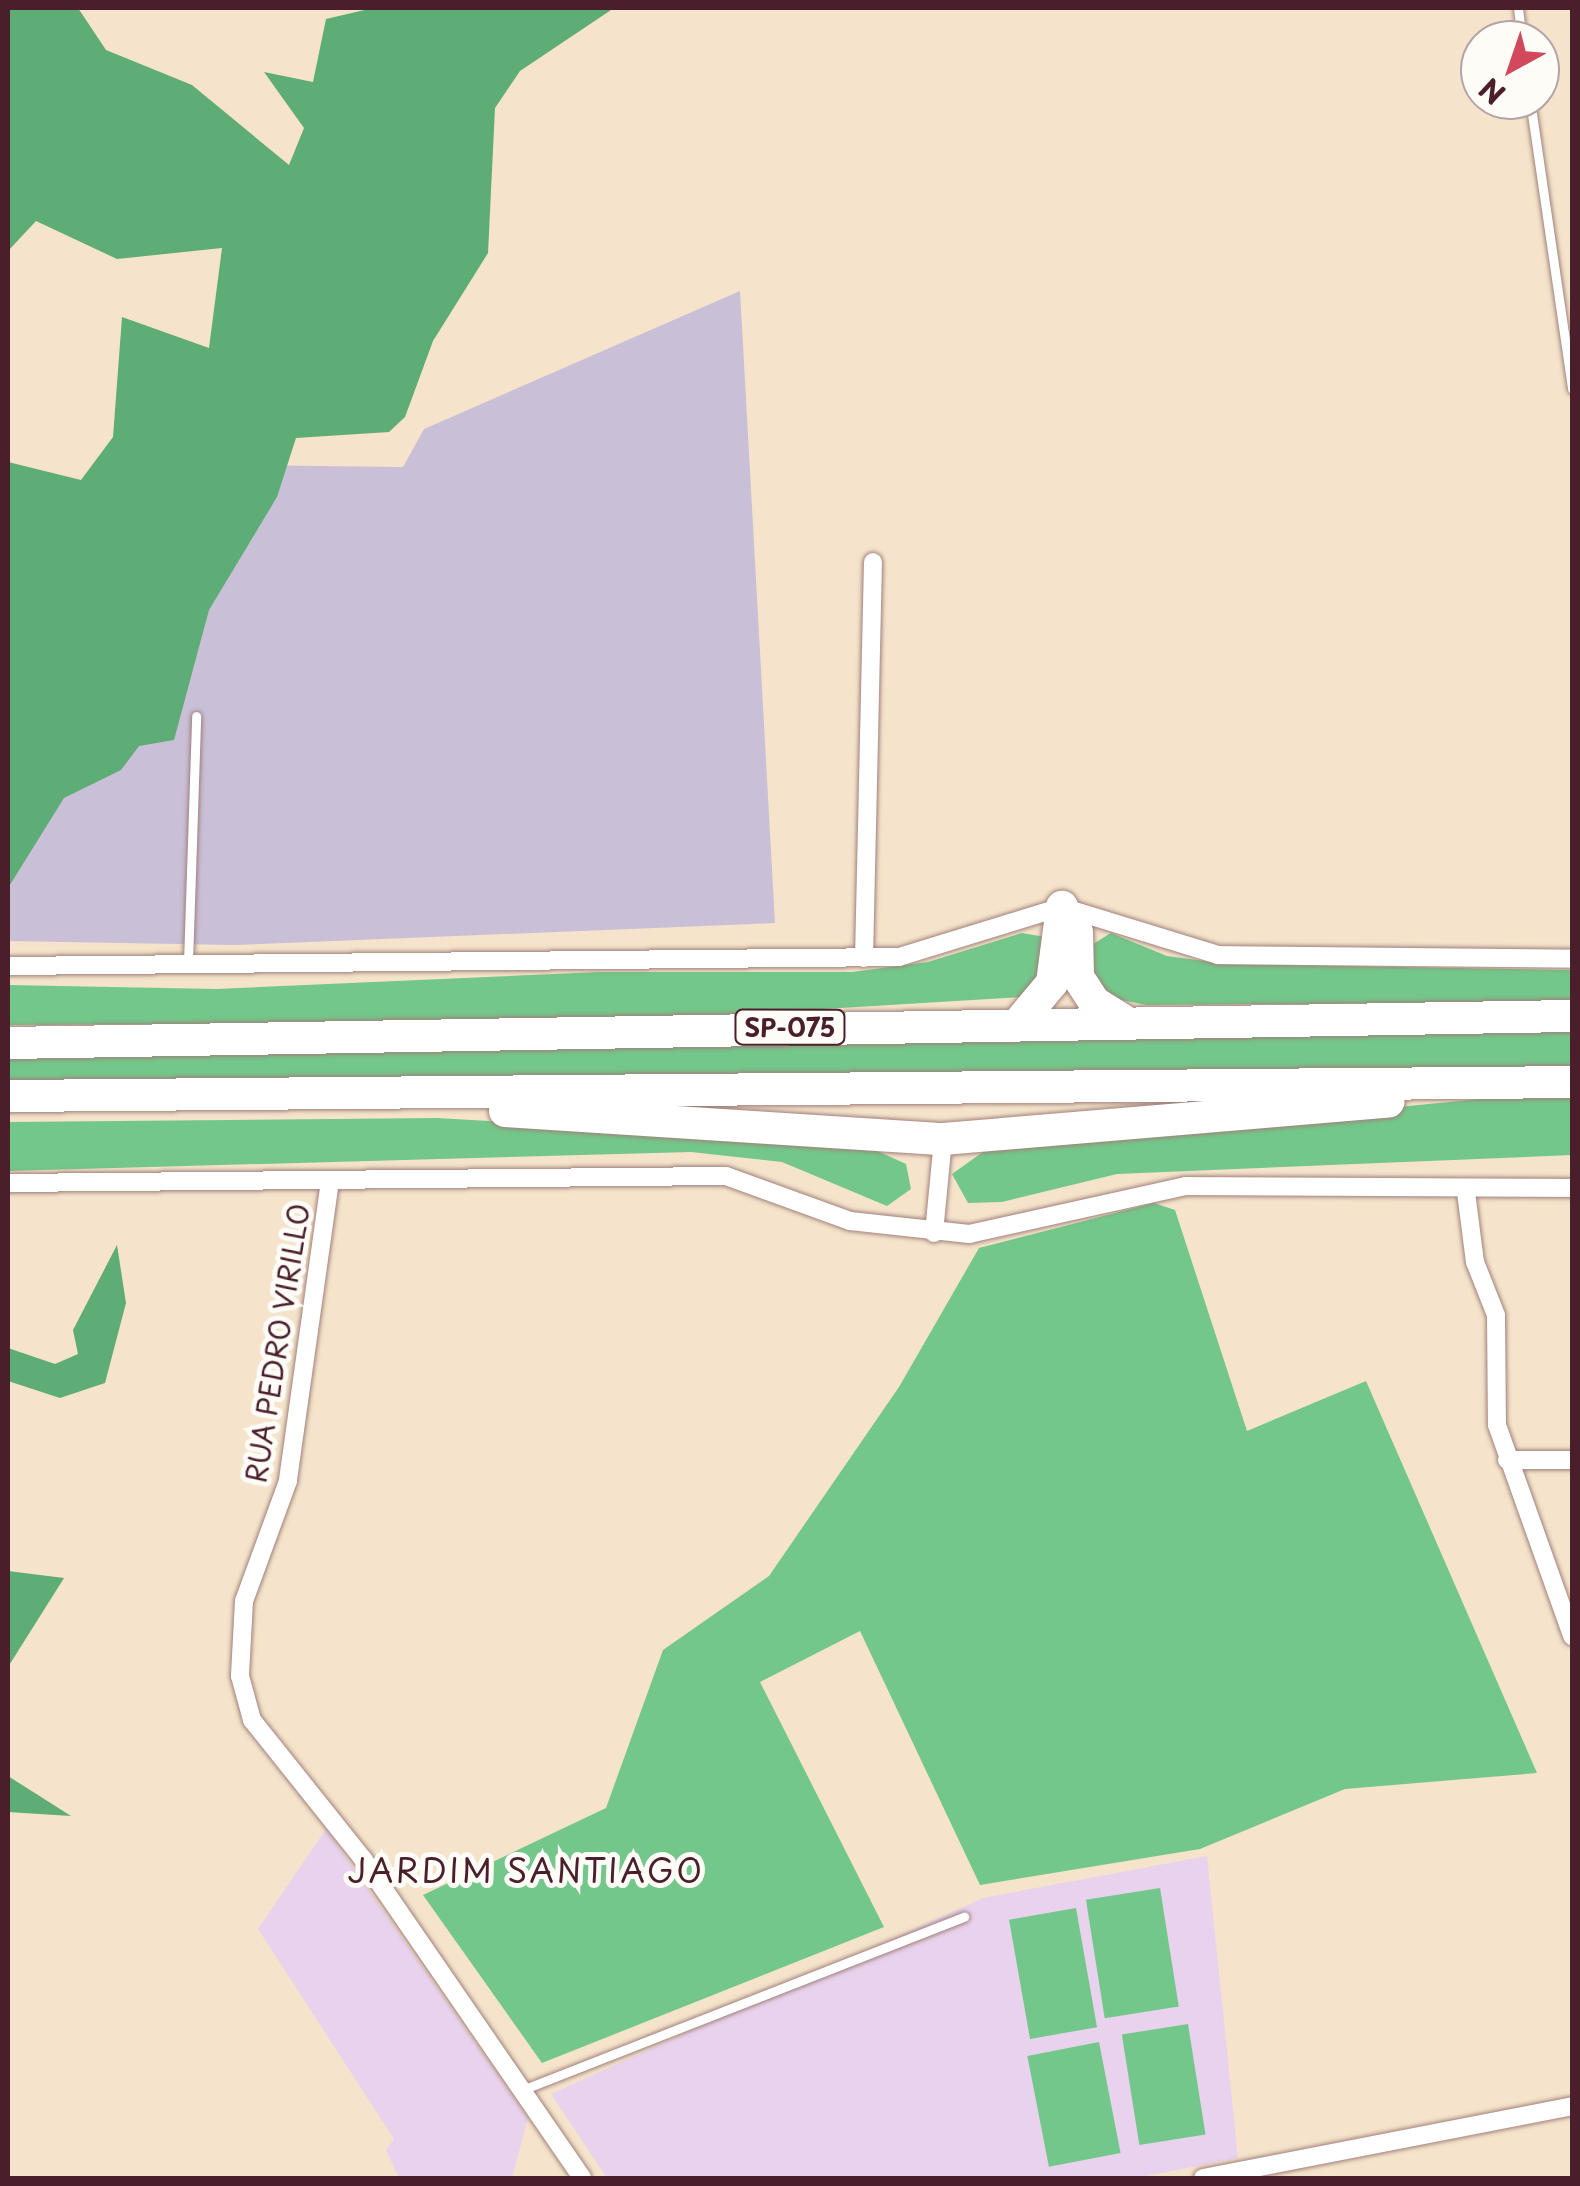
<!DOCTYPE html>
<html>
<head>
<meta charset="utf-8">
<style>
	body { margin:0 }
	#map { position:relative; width:1580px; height:2186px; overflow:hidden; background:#f5e3cb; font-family:"Playpen Sans",sans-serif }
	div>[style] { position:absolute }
	.built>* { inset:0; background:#e9d2ed }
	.industrial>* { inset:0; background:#c9bfd7 }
	.green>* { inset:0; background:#73c78a; transform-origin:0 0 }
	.forest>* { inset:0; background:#5eac76 }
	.roads { filter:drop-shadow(0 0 2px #a0817b) drop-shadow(0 0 2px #a0817b) }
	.service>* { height:9px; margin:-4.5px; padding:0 4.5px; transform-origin:4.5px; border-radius:4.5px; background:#fff }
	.minor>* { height:18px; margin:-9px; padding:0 9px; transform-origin:9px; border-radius:9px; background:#fff }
	.motorway>* { height:32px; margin:-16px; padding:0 16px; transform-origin:16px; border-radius:16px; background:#fff }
	span { translate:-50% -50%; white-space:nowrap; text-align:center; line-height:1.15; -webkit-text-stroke:10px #fdfcf7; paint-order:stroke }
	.shield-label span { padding:2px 8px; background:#fdfcf7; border:2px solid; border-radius:8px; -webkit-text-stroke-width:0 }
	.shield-label { font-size:25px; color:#4a1f2b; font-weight:700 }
	.street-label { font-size:28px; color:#4a1f2b }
	.quarter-label { font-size:32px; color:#4a1f2b; letter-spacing:2.5px }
	.frame { position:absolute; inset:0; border:10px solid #4a1f2b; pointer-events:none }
	.north { position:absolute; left:1460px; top:20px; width:100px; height:100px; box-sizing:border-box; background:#fdfcf7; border:2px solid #b5a4a5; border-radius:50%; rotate:220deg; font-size:28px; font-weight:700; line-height:40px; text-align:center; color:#4a1f2b }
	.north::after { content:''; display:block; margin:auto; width:35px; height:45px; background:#d1495b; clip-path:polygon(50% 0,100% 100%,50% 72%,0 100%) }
</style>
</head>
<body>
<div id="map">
	<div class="built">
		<div style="clip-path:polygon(326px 1829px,528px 2118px,512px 2178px,399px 2178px,386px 2150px,394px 2139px,258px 1929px)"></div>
		<div style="clip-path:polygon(1207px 1856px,1238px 2158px,1136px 2178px,607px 2178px,551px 2094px,983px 1898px)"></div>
	</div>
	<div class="industrial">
		<div style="clip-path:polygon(740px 291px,775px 923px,235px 945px,8px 941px,8px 853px,221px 465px,403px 467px,424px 429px)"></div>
	</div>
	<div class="green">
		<div style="clip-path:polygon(1022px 933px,1045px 937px,1041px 979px,1021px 997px,627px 1021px,8px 1025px,8px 985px,216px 989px,600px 972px,852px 972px,928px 962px)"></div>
		<div style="clip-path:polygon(1111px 933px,1167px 956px,1226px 964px,1572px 970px,1572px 1002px,1147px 1005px,1111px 998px,1085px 968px,1088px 947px)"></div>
		<div style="clip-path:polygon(1572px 1030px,1572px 1068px,8px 1083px,8px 1057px)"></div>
		<div style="clip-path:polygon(1572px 1090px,1572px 1155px,1117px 1174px,1002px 1202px,968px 1203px,952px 1174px,990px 1147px)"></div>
		<div style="clip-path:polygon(437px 1118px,860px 1143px,906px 1164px,911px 1189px,887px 1206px,782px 1162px,691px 1152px,8px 1171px,8px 1122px)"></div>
		<div style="clip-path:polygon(1154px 1203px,1175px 1210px,1247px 1431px,1366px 1381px,1537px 1773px,1345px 1789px,1200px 1849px,980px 1885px,860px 1631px,760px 1682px,884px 1927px,542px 2063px,423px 1895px,606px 1808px,663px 1650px,769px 1576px,899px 1387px,979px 1248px)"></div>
		<div style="left:1160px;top:1888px;width:120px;height:75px;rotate:81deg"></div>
		<div style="left:1076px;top:1908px;width:121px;height:68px;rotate:80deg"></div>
		<div style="left:1188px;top:2024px;width:112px;height:67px;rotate:81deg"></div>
		<div style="left:1099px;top:2042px;width:113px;height:73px;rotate:79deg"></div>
	</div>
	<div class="forest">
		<div style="clip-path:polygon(8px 8px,78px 8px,106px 50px,192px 85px,289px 165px,304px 128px,264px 72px,313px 82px,326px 19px,373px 8px,614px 8px,520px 71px,495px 108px,488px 253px,433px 341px,405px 417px,389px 432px,296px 438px,277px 497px,209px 610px,174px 740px,139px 746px,121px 770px,64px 798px,8px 888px,8px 462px,81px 480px,113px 437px,122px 317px,209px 348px,222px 248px,117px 259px,36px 221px,8px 251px)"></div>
		<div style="clip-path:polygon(117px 1245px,126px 1303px,105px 1383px,60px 1398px,8px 1381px,8px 1348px,55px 1364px,78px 1354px,73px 1330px)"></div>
		<div style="clip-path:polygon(8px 1571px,64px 1578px,8px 1667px)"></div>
		<div style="clip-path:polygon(8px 1776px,71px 1816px,8px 1812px)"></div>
	</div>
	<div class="roads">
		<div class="service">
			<div style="left:1518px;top:8px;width:32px;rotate:83deg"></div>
			<div style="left:1530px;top:100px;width:292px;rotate:81.7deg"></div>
			<div style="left:188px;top:963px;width:247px;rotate:-88.1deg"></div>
			<div style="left:522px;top:2090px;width:475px;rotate:-21.4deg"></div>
		</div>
		<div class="minor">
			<div style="left:864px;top:958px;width:396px;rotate:-88.7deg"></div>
			<div style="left:8px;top:966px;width:891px;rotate:-0.58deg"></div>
			<div style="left:899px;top:957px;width:170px;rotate:-17.1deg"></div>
			<div style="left:1062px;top:907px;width:163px;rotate:17.1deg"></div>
			<div style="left:1218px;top:955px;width:354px;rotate:0.6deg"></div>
			<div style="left:330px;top:1181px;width:303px;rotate:98deg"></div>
			<div style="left:288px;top:1481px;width:128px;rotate:110.1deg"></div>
			<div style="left:244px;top:1601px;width:75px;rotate:93.1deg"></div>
			<div style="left:240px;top:1676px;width:46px;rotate:74.7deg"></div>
			<div style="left:252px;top:1720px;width:178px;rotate:51.4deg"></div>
			<div style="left:363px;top:1859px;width:387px;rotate:55.5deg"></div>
			<div style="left:8px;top:1183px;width:718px;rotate:-0.56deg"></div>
			<div style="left:726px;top:1176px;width:132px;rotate:19.9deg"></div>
			<div style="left:850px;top:1221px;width:120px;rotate:6.2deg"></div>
			<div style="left:969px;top:1234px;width:222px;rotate:-12.5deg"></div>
			<div style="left:1186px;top:1186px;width:386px;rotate:0.3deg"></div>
			<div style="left:1466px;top:1192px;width:71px;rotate:82.7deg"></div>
			<div style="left:1475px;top:1262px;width:57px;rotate:68.4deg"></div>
			<div style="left:1496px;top:1315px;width:110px;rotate:89.5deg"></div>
			<div style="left:1497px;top:1425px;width:224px;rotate:70.4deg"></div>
			<div style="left:934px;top:1233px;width:94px;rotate:-84.5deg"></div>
			<div style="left:1507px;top:1460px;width:65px"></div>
			<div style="left:1203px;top:2178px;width:376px;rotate:-11deg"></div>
		</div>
		<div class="motorway">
			<div style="left:1077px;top:932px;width:45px;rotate:88.7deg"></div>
			<div style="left:1078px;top:977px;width:30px;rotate:57deg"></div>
			<div style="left:1094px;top:1002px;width:36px;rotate:32deg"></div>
			<div style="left:1016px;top:1026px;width:56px;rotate:-50.1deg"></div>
			<div style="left:1052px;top:983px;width:77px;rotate:-82.5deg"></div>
			<div style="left:8px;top:1043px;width:1564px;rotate:-0.99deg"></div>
			<div style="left:8px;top:1096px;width:1564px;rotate:-0.51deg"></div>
			<div style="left:505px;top:1111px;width:439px;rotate:3.7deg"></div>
			<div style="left:943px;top:1139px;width:447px;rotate:-4.8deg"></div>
		</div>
	</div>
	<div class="shield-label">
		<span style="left:790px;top:1027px">SP-075</span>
	</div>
	<div class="street-label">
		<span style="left:277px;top:1343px;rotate:-81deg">RUA PEDRO VIRILLO</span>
	</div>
	<div class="quarter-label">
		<span style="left:526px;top:1870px">JARDIM SANTIAGO</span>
	</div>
	<div class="frame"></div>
	<div class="north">N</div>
</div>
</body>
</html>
